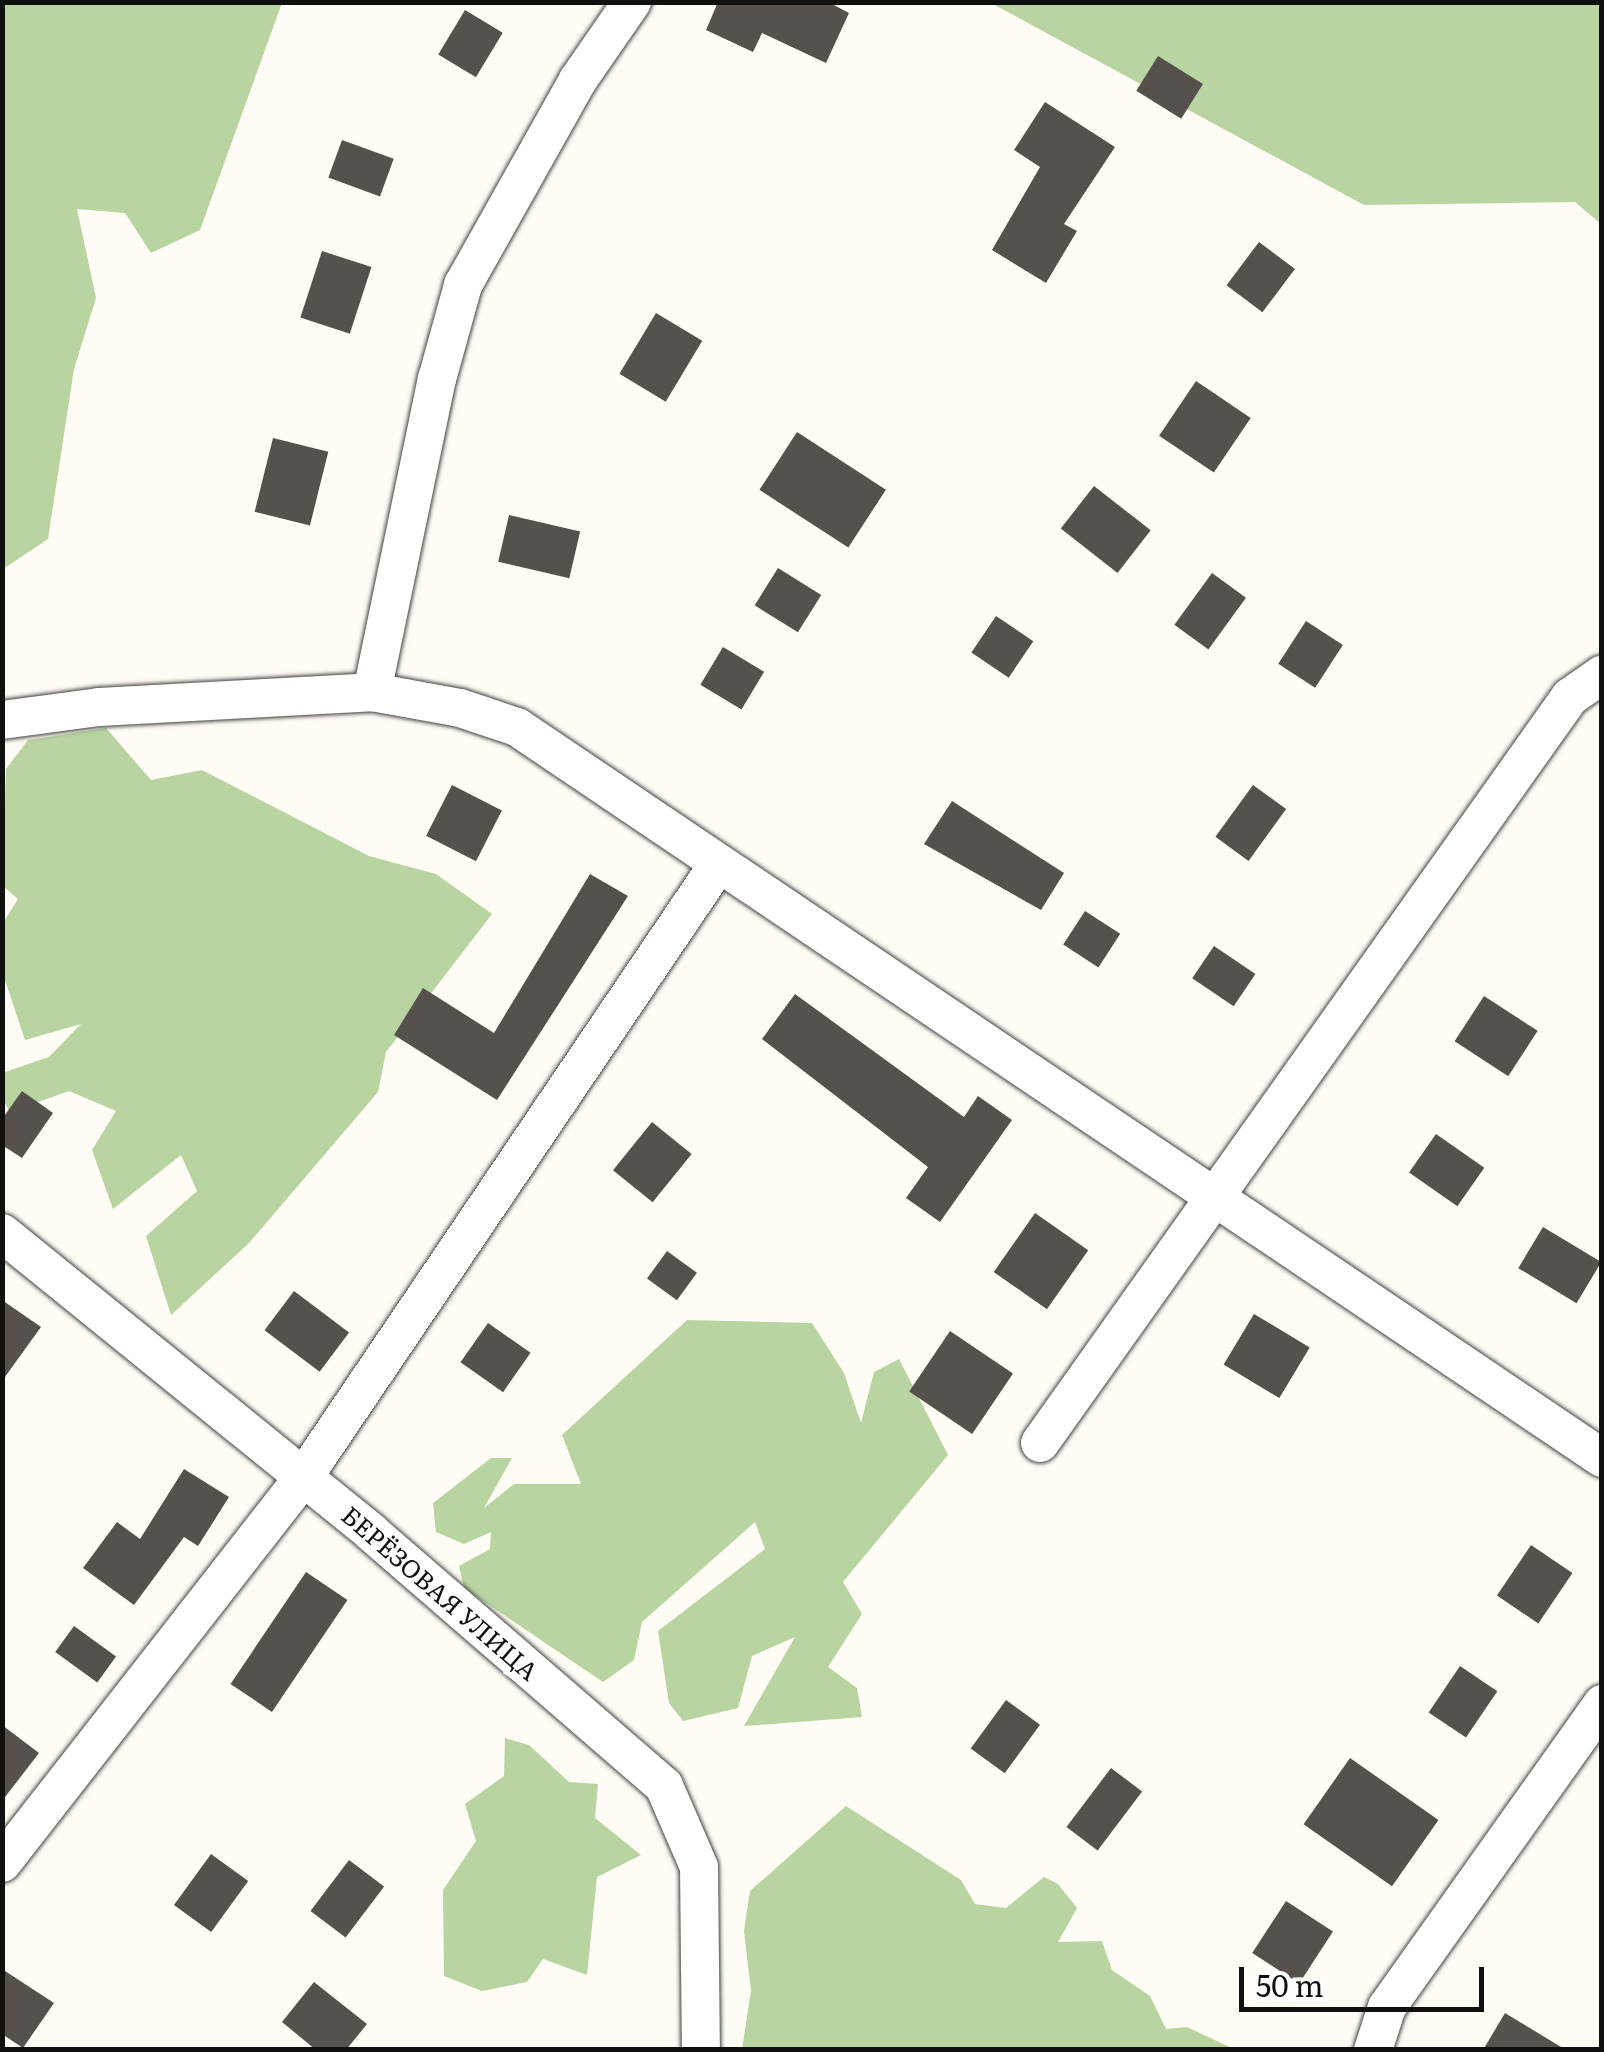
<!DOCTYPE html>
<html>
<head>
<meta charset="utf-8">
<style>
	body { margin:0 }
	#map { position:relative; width:1604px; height:2052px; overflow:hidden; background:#fefcf4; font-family:Literata,serif }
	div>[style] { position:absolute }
	.forest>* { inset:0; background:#b7d4a1 }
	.building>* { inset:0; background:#57514d; transform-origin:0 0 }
	.roads { filter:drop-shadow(0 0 2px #434343) drop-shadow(0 0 2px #434343) }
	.minor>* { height:38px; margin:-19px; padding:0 19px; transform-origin:19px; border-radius:19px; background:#fff }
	span { translate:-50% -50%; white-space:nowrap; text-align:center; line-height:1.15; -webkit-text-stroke:10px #fff; paint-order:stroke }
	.street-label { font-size:25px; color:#101010 }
	.frame { position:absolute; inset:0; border:5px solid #101010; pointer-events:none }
	.scale { position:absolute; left:1239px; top:1967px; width:245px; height:45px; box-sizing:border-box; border:5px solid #101010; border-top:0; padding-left:12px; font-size:30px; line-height:35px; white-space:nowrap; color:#101010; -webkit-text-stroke:8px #fff; paint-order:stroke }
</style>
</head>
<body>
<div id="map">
	<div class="forest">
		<div style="clip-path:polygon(3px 2px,282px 3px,200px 230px,151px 253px,125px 213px,77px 209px,96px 298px,74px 369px,48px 539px,3px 569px)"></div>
		<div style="clip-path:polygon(991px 3px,1601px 3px,1601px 224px,1575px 202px,1364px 205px)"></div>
		<div style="clip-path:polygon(106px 728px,151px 780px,202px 770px,369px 856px,436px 874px,492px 914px,386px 1052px,378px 1092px,249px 1243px,171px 1315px,146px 1236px,197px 1191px,181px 1155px,113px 1209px,92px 1150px,116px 1111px,69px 1091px,10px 1112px,3px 1100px,2px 1073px,49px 1057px,81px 1024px,25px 1040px,3px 974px,3px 923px,18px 899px,3px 886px,6px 769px,28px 740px)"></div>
		<div style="clip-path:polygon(687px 1320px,812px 1323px,844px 1373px,861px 1423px,874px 1372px,899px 1359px,948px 1455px,843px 1582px,862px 1614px,828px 1667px,857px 1688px,862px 1717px,744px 1726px,795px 1637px,752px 1656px,738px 1708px,683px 1721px,669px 1703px,658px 1631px,765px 1549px,755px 1522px,642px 1622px,634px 1660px,603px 1682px,464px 1588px,459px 1566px,490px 1549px,491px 1532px,464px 1544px,436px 1532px,433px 1503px,491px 1458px,512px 1458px,484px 1508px,514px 1484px,581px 1484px,562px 1435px)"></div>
		<div style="clip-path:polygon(505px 1738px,529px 1745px,569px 1782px,598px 1784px,595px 1818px,641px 1855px,597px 1877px,587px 1975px,543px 1959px,527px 1982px,482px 1991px,444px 1976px,443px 1890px,476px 1841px,465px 1804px,504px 1776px)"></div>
		<div style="clip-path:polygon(846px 1806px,961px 1880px,975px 1904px,1006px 1908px,1044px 1877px,1058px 1884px,1077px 1908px,1058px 1942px,1102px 1941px,1112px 1970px,1150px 1996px,1166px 2029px,1187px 2027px,1234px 2049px,742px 2049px,751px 1991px,744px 1931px,750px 1891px)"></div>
	</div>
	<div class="building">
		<div style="clip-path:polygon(718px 2px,828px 2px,849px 13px,826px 63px,762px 33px,753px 52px,706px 30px)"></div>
		<div style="left:465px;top:10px;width:44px;height:52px;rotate:31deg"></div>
		<div style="left:1158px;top:56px;width:53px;height:41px;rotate:32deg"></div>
		<div style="clip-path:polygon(1045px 102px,1115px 147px,1064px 224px,1077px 231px,1046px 283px,992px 250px,1040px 167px,1014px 150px)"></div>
		<div style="left:342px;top:140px;width:55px;height:40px;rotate:20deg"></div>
		<div style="left:1259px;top:242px;width:45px;height:54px;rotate:37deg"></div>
		<div style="left:322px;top:251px;width:52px;height:70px;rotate:18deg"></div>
		<div style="left:656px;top:313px;width:54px;height:71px;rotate:31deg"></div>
		<div style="left:1196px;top:381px;width:66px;height:66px;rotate:34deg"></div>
		<div style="left:797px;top:432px;width:106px;height:69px;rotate:33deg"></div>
		<div style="left:273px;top:438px;width:57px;height:76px;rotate:14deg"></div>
		<div style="left:1094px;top:486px;width:72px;height:54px;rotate:38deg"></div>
		<div style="left:509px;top:515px;width:73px;height:48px;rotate:13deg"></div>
		<div style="left:778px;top:568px;width:51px;height:44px;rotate:32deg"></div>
		<div style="left:1212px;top:573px;width:42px;height:64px;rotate:36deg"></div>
		<div style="left:996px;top:616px;width:45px;height:44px;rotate:34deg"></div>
		<div style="left:1306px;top:621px;width:44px;height:51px;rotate:33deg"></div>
		<div style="left:723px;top:647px;width:48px;height:44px;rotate:31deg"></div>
		<div style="left:452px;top:785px;width:56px;height:57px;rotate:27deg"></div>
		<div style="left:1253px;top:785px;width:41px;height:64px;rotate:36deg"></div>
		<div style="clip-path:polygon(952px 801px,1064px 873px,1041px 910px,924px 844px)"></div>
		<div style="clip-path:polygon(590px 874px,628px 896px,497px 1100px,394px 1035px,423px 988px,494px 1033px)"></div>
		<div style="left:1085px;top:911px;width:42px;height:40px;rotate:33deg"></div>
		<div style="left:1214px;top:946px;width:50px;height:39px;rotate:34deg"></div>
		<div style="clip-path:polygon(795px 994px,964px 1117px,978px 1096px,1012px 1120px,940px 1222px,906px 1198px,928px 1167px,762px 1039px)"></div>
		<div style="left:1484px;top:996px;width:64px;height:54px;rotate:33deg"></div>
		<div style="clip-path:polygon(22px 1091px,53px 1113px,22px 1158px,2px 1145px,2px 1119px)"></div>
		<div style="left:652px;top:1122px;width:51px;height:62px;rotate:39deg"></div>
		<div style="left:1436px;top:1134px;width:59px;height:47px;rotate:35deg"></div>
		<div style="left:1035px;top:1213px;width:65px;height:72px;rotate:35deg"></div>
		<div style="left:1543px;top:1227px;width:68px;height:48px;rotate:31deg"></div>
		<div style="left:667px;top:1251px;width:37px;height:34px;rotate:36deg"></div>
		<div style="left:294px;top:1291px;width:69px;height:49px;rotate:37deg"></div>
		<div style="clip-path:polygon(2px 1300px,41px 1327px,2px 1381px)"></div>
		<div style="left:1254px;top:1314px;width:65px;height:59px;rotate:31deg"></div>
		<div style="left:488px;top:1323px;width:52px;height:48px;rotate:35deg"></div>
		<div style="left:950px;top:1331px;width:76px;height:73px;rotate:34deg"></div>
		<div style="clip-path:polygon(184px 1469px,229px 1497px,198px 1546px,184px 1537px,134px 1605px,83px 1568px,117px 1522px,140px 1539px)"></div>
		<div style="left:1531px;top:1545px;width:50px;height:61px;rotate:34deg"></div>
		<div style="left:306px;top:1572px;width:50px;height:135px;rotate:34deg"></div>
		<div style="left:74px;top:1626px;width:52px;height:32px;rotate:36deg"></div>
		<div style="left:1460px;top:1666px;width:45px;height:56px;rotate:34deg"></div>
		<div style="left:1006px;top:1700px;width:42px;height:60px;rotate:36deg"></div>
		<div style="clip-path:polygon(2px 1725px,39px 1753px,2px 1801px)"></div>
		<div style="left:1350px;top:1758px;width:108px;height:81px;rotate:35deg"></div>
		<div style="left:1111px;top:1768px;width:39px;height:74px;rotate:37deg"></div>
		<div style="left:211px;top:1854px;width:46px;height:63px;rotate:36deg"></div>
		<div style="left:349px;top:1860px;width:44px;height:64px;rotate:37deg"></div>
		<div style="left:1286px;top:1901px;width:56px;height:62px;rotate:33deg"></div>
		<div style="clip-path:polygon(2px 1969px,54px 2003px,23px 2048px,2px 2034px)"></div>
		<div style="clip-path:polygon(314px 1982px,367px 2024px,346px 2050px,316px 2050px,282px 2022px)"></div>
		<div style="clip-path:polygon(1505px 2013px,1566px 2050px,1483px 2050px)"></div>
	</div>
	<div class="roads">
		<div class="minor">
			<div style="left:372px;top:692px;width:320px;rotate:-78.3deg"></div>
			<div style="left:437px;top:379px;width:98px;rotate:-74.5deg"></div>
			<div style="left:463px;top:285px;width:235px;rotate:-60.7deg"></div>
			<div style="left:578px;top:80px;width:95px;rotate:-55.3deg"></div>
			<div style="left:2px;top:720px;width:98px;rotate:-7.6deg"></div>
			<div style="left:99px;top:707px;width:273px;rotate:-3.1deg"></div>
			<div style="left:372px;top:692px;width:89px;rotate:10.3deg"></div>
			<div style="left:460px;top:708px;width:60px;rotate:18.4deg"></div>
			<div style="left:517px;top:727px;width:1308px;rotate:33.97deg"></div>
			<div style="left:2px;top:1233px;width:476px;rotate:39deg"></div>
			<div style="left:372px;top:1533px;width:386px;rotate:40.9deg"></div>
			<div style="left:664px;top:1786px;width:88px;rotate:66.6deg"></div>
			<div style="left:699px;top:1867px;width:183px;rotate:89.4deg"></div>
			<div style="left:1040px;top:1443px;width:915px;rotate:-54.61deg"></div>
			<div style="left:1570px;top:697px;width:39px;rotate:-35deg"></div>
			<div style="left:2px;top:1863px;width:489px;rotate:-52deg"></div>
			<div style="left:303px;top:1478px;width:742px;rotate:-55.92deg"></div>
			<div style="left:1373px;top:2050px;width:45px;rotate:-72deg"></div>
			<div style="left:1387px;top:2007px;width:372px;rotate:-54.6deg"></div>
		</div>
	</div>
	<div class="street-label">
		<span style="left:440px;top:1593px;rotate:41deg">БЕРЁЗОВАЯ УЛИЦА</span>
	</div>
	<div class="frame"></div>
	<div class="scale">50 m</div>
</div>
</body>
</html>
